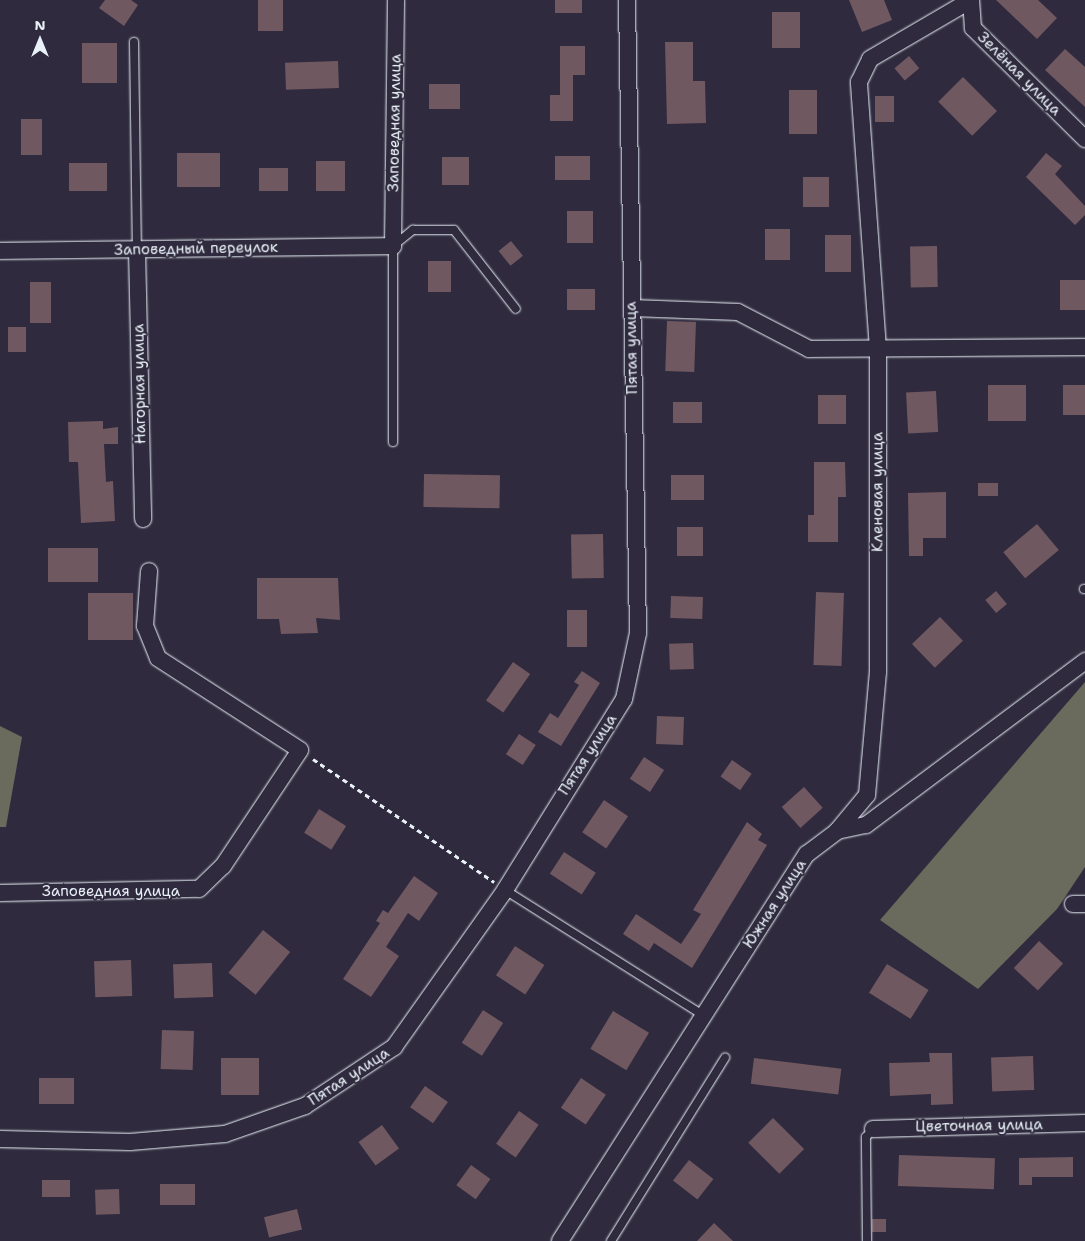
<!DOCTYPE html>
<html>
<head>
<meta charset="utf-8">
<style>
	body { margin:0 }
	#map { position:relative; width:1085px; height:1241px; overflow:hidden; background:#2f2a3d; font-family:"Shantell Sans",sans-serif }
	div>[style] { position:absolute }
	.green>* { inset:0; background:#6a6b5c }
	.building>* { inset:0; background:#705861; transform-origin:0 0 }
	.path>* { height:3px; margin-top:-1.5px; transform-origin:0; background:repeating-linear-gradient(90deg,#e8f1f8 0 5px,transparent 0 9px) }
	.roads { filter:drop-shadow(0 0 1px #e8f1f8) drop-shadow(0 0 1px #e8f1f8) }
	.lane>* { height:8px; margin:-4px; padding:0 4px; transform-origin:4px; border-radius:4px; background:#2f2a3d }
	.street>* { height:16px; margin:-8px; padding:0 8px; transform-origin:8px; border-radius:8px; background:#2f2a3d }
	span { translate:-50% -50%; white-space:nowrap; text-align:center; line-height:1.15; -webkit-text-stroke:4px #2f2a3d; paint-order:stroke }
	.street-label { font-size:15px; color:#e8f1f8 }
	.north { position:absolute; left:15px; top:15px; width:50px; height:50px; -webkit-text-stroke:4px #2f2a3d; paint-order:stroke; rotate:0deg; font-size:14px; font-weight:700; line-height:20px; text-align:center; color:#e8f1f8 }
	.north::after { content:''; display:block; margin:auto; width:18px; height:22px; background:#e8f1f8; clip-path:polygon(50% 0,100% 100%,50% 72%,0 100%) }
</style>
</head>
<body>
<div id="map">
	<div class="green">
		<div style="clip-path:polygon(1085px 682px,1085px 867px,1057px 909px,978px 989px,880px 920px)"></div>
		<div style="clip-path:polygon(0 726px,22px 737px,6px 827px,0 827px)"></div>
	</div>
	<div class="building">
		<div style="clip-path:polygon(105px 0,131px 0,138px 5px,124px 26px,99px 8px)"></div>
		<div style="left:258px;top:0;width:25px;height:31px"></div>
		<div style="left:555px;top:0;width:27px;height:13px"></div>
		<div style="clip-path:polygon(849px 0,884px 0,892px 20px,862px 32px)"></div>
		<div style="clip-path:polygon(996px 0,1038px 0,1057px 18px,1037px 39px)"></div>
		<div style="left:772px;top:12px;width:28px;height:36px"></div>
		<div style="clip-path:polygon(665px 42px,693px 42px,693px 81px,705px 81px,706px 123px,667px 124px)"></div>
		<div style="left:82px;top:43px;width:35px;height:40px"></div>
		<div style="clip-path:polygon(560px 46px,585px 46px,585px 75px,573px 75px,573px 121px,550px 121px,550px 95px,560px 95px)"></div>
		<div style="clip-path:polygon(1065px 49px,1085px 67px,1085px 107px,1045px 70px)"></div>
		<div style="left:909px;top:56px;width:16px;height:19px;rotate:50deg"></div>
		<div style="left:338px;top:61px;width:27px;height:53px;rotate:88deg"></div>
		<div style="left:963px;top:77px;width:48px;height:35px;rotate:45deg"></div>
		<div style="left:429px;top:84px;width:31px;height:25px"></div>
		<div style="left:789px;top:90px;width:28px;height:44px"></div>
		<div style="left:875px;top:96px;width:19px;height:26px"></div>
		<div style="left:21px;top:119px;width:21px;height:36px"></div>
		<div style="left:177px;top:153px;width:43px;height:34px"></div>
		<div style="clip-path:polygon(1046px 153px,1062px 166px,1055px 174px,1085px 206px,1085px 215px,1075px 225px,1026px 177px)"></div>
		<div style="left:555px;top:156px;width:35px;height:24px"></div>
		<div style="left:442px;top:157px;width:27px;height:28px"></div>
		<div style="left:316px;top:161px;width:29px;height:30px"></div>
		<div style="left:69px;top:163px;width:38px;height:28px"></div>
		<div style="left:259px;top:168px;width:29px;height:23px"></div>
		<div style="left:803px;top:177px;width:26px;height:30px"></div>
		<div style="left:593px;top:211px;width:32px;height:26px;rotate:90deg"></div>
		<div style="left:765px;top:229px;width:25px;height:31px"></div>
		<div style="left:825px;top:235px;width:26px;height:37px"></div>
		<div style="left:511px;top:241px;width:19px;height:16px;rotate:51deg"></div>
		<div style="left:937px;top:246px;width:41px;height:27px;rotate:89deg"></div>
		<div style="left:428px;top:261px;width:23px;height:31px"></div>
		<div style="left:1060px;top:280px;width:25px;height:30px"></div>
		<div style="left:30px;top:282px;width:21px;height:41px"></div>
		<div style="left:567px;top:289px;width:28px;height:21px"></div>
		<div style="left:667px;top:321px;width:29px;height:50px;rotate:2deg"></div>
		<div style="left:8px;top:327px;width:18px;height:25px"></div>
		<div style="left:988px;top:385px;width:38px;height:36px"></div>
		<div style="left:1085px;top:385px;width:30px;height:22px;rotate:90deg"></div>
		<div style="left:936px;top:391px;width:41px;height:30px;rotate:87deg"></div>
		<div style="left:818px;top:395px;width:28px;height:29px"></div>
		<div style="left:673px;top:402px;width:29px;height:21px"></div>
		<div style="clip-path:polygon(103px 421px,103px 429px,118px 427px,118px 444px,104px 444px,106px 482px,113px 481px,115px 521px,81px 523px,78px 462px,69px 462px,68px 422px)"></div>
		<div style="clip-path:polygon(814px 462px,845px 462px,846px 497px,838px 497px,838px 542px,808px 542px,808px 515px,814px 515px)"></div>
		<div style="left:424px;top:474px;width:76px;height:33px;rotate:1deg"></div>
		<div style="left:671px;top:475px;width:33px;height:25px"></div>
		<div style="left:978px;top:483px;width:20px;height:13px"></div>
		<div style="clip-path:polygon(946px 492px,946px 538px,923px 538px,923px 556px,909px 556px,908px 493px)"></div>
		<div style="left:1037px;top:524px;width:34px;height:44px;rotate:50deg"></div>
		<div style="left:677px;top:527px;width:26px;height:29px"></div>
		<div style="left:603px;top:534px;width:44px;height:32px;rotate:89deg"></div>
		<div style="left:48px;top:548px;width:50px;height:34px"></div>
		<div style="clip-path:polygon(257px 578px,338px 578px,340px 620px,316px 618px,318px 633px,281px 634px,279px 619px,257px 619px)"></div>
		<div style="left:996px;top:591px;width:17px;height:14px;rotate:50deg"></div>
		<div style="left:816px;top:592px;width:28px;height:73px;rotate:2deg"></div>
		<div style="left:133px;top:593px;width:47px;height:45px;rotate:90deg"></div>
		<div style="left:671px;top:596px;width:32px;height:22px;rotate:2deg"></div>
		<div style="left:567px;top:610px;width:20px;height:37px"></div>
		<div style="left:940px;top:617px;width:33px;height:39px;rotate:46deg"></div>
		<div style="left:693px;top:643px;width:26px;height:24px;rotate:88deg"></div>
		<div style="left:513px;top:662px;width:21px;height:47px;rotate:35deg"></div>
		<div style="clip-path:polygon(582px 671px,600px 683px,561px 746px,538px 732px,550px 713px,558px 718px,579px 685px,574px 682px)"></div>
		<div style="left:657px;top:716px;width:27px;height:28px;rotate:2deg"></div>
		<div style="left:519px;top:734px;width:20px;height:24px;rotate:33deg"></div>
		<div style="left:644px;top:757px;width:24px;height:26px;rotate:33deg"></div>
		<div style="left:732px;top:760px;width:24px;height:20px;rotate:35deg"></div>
		<div style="left:804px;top:787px;width:28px;height:30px;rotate:48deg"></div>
		<div style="left:604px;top:800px;width:29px;height:39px;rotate:34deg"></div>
		<div style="left:319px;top:809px;width:32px;height:28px;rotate:32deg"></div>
		<div style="clip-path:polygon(747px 822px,762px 834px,758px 840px,767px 845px,692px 968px,654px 943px,649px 951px,623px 934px,636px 914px,681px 944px,701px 914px,693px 910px)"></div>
		<div style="left:564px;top:852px;width:38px;height:26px;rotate:33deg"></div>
		<div style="clip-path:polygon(414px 876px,438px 893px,419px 921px,408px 913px,386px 947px,399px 956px,371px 997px,343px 979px,380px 923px,376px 921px,383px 910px,388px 913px)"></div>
		<div style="left:263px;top:930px;width:35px;height:55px;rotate:39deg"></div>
		<div style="left:1039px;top:941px;width:33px;height:37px;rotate:43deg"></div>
		<div style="left:515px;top:946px;width:35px;height:35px;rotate:33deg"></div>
		<div style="left:131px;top:960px;width:36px;height:37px;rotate:88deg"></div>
		<div style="left:212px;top:963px;width:34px;height:39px;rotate:88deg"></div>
		<div style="left:887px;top:964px;width:49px;height:34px;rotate:32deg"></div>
		<div style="left:483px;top:1010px;width:24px;height:39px;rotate:33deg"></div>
		<div style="left:613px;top:1011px;width:42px;height:44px;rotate:31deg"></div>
		<div style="left:162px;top:1030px;width:32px;height:39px;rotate:2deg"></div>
		<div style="clip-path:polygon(929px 1053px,952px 1053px,953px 1104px,931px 1105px,931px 1094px,890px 1096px,889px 1063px,930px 1062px)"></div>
		<div style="left:1033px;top:1056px;width:34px;height:42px;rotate:88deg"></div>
		<div style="left:221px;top:1058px;width:38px;height:37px"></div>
		<div style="left:754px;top:1058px;width:88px;height:26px;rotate:7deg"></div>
		<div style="left:74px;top:1078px;width:26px;height:35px;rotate:90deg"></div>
		<div style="left:581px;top:1078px;width:30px;height:36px;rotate:34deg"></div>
		<div style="left:425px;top:1086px;width:28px;height:26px;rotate:35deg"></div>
		<div style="left:519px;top:1111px;width:24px;height:40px;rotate:35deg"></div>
		<div style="left:773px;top:1118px;width:44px;height:35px;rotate:45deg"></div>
		<div style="left:382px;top:1125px;width:29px;height:29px;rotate:54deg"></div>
		<div style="left:899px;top:1155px;width:96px;height:31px;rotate:2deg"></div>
		<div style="clip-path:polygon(1073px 1157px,1073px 1177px,1032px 1177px,1032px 1185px,1019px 1185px,1019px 1158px)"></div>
		<div style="left:689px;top:1160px;width:31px;height:26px;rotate:38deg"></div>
		<div style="left:471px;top:1165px;width:24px;height:25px;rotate:36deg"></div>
		<div style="left:42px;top:1180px;width:28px;height:17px"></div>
		<div style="left:160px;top:1184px;width:35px;height:21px"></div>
		<div style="left:119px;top:1189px;width:25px;height:24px;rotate:88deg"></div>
		<div style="left:297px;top:1209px;width:21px;height:34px;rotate:76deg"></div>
		<div style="left:872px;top:1219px;width:14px;height:13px"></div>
		<div style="clip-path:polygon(714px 1223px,733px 1241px,697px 1241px)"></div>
	</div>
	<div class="path">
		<div style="left:313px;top:759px;width:219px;rotate:34.2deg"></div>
	</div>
	<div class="roads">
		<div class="lane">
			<div style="left:134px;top:42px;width:208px;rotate:89.2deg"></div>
			<div style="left:393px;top:442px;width:196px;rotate:-90deg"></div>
			<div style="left:393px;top:246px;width:26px;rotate:-39deg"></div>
			<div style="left:413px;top:230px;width:41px"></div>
			<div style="left:454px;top:230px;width:100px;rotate:51.9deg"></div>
			<div style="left:1084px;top:589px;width:1px"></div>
			<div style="left:505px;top:890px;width:234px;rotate:32.3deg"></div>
			<div style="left:611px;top:1241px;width:216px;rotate:-58.1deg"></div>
			<div style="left:867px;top:1241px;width:104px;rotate:-90.6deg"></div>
			<div style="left:866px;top:1137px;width:11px;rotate:-49deg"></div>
		</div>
		<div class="street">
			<div style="left:137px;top:250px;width:269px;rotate:88.7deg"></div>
			<div style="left:0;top:251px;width:393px;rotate:-0.7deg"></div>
			<div style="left:393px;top:246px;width:246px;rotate:-89.3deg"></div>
			<div style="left:632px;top:308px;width:106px;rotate:2.2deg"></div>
			<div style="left:738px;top:312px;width:80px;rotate:27.5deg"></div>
			<div style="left:809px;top:349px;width:276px;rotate:-0.4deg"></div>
			<div style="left:837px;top:831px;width:47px;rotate:-50.2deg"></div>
			<div style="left:867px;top:795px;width:123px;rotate:-84.9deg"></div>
			<div style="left:878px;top:672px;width:323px;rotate:-90deg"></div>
			<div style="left:878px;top:349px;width:268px;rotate:-94.1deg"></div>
			<div style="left:859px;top:82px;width:25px;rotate:-64deg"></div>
			<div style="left:870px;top:59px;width:117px;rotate:-30.3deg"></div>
			<div style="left:971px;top:0;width:28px;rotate:86deg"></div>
			<div style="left:973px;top:28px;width:158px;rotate:44.7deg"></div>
			<div style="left:0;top:893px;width:199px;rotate:-1.2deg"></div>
			<div style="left:199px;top:889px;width:33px;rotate:-44deg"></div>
			<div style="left:223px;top:866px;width:139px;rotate:-56.4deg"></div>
			<div style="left:300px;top:750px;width:169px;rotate:-147.1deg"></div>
			<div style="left:158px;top:658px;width:35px;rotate:-112deg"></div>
			<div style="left:145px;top:626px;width:55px;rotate:-85.8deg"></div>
			<div style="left:1073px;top:904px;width:12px"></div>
			<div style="left:873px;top:1129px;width:212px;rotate:-1.6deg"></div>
			<div style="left:0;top:1139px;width:130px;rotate:1.3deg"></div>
			<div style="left:130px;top:1142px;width:95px;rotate:-4.8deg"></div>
			<div style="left:225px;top:1134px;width:85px;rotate:-19.3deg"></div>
			<div style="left:305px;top:1106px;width:107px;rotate:-33.5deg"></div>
			<div style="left:394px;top:1047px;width:192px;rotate:-54.7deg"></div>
			<div style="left:505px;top:890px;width:225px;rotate:-58.1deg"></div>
			<div style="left:624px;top:699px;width:67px;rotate:-78deg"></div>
			<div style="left:638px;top:633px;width:633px;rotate:-91deg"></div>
			<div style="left:560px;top:1241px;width:459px;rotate:-57.5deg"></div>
			<div style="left:807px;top:854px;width:38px;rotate:-37deg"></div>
			<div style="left:837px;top:831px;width:30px;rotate:-12deg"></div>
			<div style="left:866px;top:825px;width:274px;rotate:-36.8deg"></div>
		</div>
	</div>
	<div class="street-label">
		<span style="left:1019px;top:74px;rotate:45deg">Зелёная улица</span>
		<span style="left:395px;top:123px;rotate:-89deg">Заповедная улица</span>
		<span style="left:196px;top:249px;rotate:-1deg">Заповедный переулок</span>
		<span style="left:632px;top:348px;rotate:-91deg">Пятая улица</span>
		<span style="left:140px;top:384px;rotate:-91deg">Нагорная улица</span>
		<span style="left:878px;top:492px;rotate:-90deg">Кленовая улица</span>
		<span style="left:588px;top:755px;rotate:-57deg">Пятая улица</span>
		<span style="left:111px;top:892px">Заповедная улица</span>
		<span style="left:775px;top:904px;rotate:-57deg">Южная улица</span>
		<span style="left:349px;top:1077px;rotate:-33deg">Пятая улица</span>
		<span style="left:979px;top:1126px;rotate:-1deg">Цветочная улица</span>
	</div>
	<div class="north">N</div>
</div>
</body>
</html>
